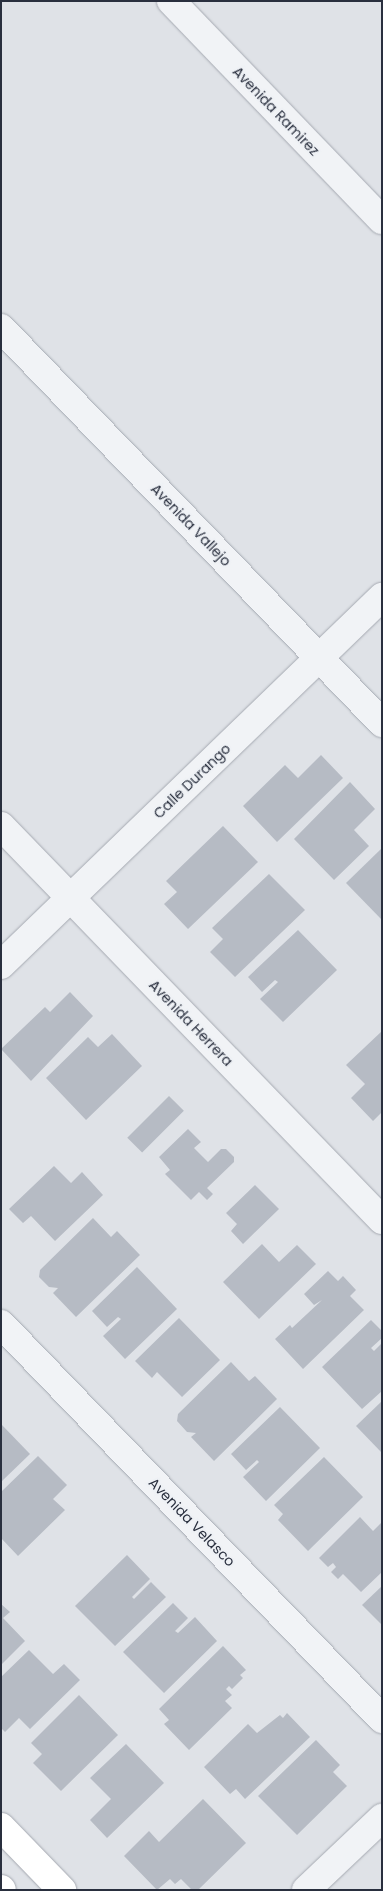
<!DOCTYPE html>
<html>
<head>
<meta charset="utf-8">
<style>
	body { margin:0 }
	#map { position:relative; width:383px; height:1891px; overflow:hidden; background:#dfe2e7; font-family:Poppins,sans-serif }
	div>[style] { position:absolute }
	.building>* { inset:0; background:#b6bbc4; transform-origin:0 0 }
	.roads { filter:drop-shadow(0 0 1px #a5a9b1) drop-shadow(0 0 1px #a5a9b1) }
	.minor>* { height:28px; margin:-14px; padding:0 14px; transform-origin:14px; border-radius:14px; background:#f1f3f6 }
	.major>* { height:28px; margin:-14px; padding:0 14px; transform-origin:14px; border-radius:14px; background:#fff }
	span { translate:-50% -50%; white-space:nowrap; text-align:center; line-height:1.15; -webkit-text-stroke:4px #eef1f5; paint-order:stroke }
	.street-label { font-size:14px; color:#292f3e }
	.frame { position:absolute; inset:0; border:2px solid #292f3e; pointer-events:none }
</style>
</head>
<body>
<div id="map">
	<div class="building">
		<div style="clip-path:polygon(321px 755px,343px 778px,277px 842px,243px 806px,285px 765px,298px 778px)"></div>
		<div style="clip-path:polygon(350px 782px,375px 809px,354px 830px,369px 846px,334px 880px,294px 839px)"></div>
		<div style="clip-path:polygon(223px 826px,258px 862px,188px 929px,164px 904px,177px 892px,166px 881px)"></div>
		<div style="clip-path:polygon(382px 848px,382px 920px,346px 883px)"></div>
		<div style="clip-path:polygon(269px 874px,305px 910px,235px 977px,210px 952px,223px 939px,212px 928px)"></div>
		<div style="clip-path:polygon(298px 930px,337px 970px,283px 1022px,260px 999px,278px 982px,275px 980px,262px 992px,248px 977px)"></div>
		<div style="clip-path:polygon(70px 992px,93px 1016px,31px 1081px,1px 1049px,45px 1007px,50px 1012px)"></div>
		<div style="clip-path:polygon(382px 1031px,382px 1112px,373px 1121px,351px 1098px,365px 1084px,346px 1065px)"></div>
		<div style="clip-path:polygon(112px 1034px,142px 1066px,86px 1120px,46px 1078px,88px 1037px,98px 1047px)"></div>
		<div style="left:169px;top:1096px;width:21px;height:59px;rotate:45deg"></div>
		<div style="clip-path:polygon(188px 1129px,201px 1142px,194px 1148px,208px 1162px,221px 1149px,226px 1149px,234px 1157px,234px 1162px,207px 1188px,213px 1194px,207px 1200px,199px 1192px,191px 1200px,165px 1174px,170px 1170px,159px 1157px)"></div>
		<div style="clip-path:polygon(54px 1166px,71px 1183px,82px 1172px,103px 1195px,55px 1241px,31px 1216px,23px 1223px,9px 1209px)"></div>
		<div style="clip-path:polygon(255px 1185px,279px 1209px,243px 1244px,231px 1231px,237px 1224px,226px 1213px)"></div>
		<div style="clip-path:polygon(93px 1218px,111px 1237px,117px 1231px,140px 1255px,76px 1317px,53px 1293px,58px 1288px,49px 1287px,39px 1277px,40px 1270px)"></div>
		<div style="clip-path:polygon(262px 1244px,279px 1262px,297px 1245px,316px 1264px,259px 1319px,223px 1282px)"></div>
		<div style="clip-path:polygon(137px 1267px,177px 1309px,125px 1359px,103px 1336px,121px 1319px,118px 1317px,107px 1327px,92px 1311px)"></div>
		<div style="clip-path:polygon(328px 1271px,338px 1281px,343px 1276px,356px 1290px,350px 1296px,364px 1310px,303px 1369px,275px 1339px,290px 1325px,292px 1328px,322px 1300px,314px 1305px,304px 1294px)"></div>
		<div style="clip-path:polygon(179px 1318px,220px 1360px,182px 1397px,157px 1372px,152px 1378px,135px 1361px)"></div>
		<div style="clip-path:polygon(371px 1320px,382px 1331px,382px 1338px,371px 1348px,374px 1351px,382px 1343px,382px 1391px,362px 1409px,322px 1367px)"></div>
		<div style="clip-path:polygon(231px 1362px,249px 1381px,255px 1376px,277px 1399px,214px 1461px,191px 1437px,196px 1433px,187px 1432px,177px 1421px,178px 1414px)"></div>
		<div style="clip-path:polygon(382px 1401px,382px 1453px,356px 1426px)"></div>
		<div style="clip-path:polygon(280px 1407px,320px 1448px,266px 1501px,243px 1477px,259px 1462px,257px 1460px,246px 1470px,231px 1454px)"></div>
		<div style="clip-path:polygon(1px 1424px,30px 1454px,1px 1482px)"></div>
		<div style="clip-path:polygon(38px 1456px,67px 1485px,53px 1499px,65px 1510px,18px 1556px,1px 1538px,1px 1492px)"></div>
		<div style="clip-path:polygon(324px 1457px,363px 1497px,308px 1551px,278px 1520px,283px 1514px,274px 1505px)"></div>
		<div style="clip-path:polygon(360px 1517px,373px 1531px,382px 1522px,382px 1572px,361px 1592px,343px 1574px,338px 1579px,331px 1572px,336px 1567px,333px 1563px,328px 1567px,319px 1558px)"></div>
		<div style="clip-path:polygon(127px 1555px,150px 1579px,132px 1597px,134px 1599px,151px 1582px,166px 1597px,115px 1646px,75px 1606px)"></div>
		<div style="clip-path:polygon(382px 1586px,382px 1625px,362px 1605px)"></div>
		<div style="clip-path:polygon(173px 1603px,188px 1618px,175px 1631px,178px 1633px,195px 1617px,217px 1641px,164px 1693px,123px 1652px)"></div>
		<div style="clip-path:polygon(1px 1604px,10px 1612px,3px 1618px,25px 1641px,1px 1665px)"></div>
		<div style="clip-path:polygon(223px 1646px,246px 1670px,240px 1675px,243px 1678px,232px 1689px,229px 1686px,226px 1689px,232px 1695px,225px 1701px,232px 1708px,189px 1750px,164px 1724px,169px 1720px,159px 1709px)"></div>
		<div style="clip-path:polygon(29px 1650px,53px 1674px,64px 1664px,80px 1680px,30px 1729px,19px 1718px,5px 1732px,1px 1728px,1px 1677px)"></div>
		<div style="clip-path:polygon(79px 1695px,118px 1735px,61px 1791px,33px 1763px,42px 1754px,31px 1743px)"></div>
		<div style="clip-path:polygon(287px 1713px,310px 1737px,245px 1799px,236px 1789px,230px 1794px,204px 1767px,248px 1724px,257px 1733px,280px 1715px,283px 1718px)"></div>
		<div style="clip-path:polygon(316px 1740px,340px 1765px,333px 1772px,347px 1786px,297px 1835px,258px 1796px)"></div>
		<div style="clip-path:polygon(126px 1744px,164px 1783px,107px 1838px,90px 1820px,111px 1799px,90px 1778px)"></div>
		<div style="clip-path:polygon(203px 1799px,246px 1843px,198px 1890px,192px 1890px,181px 1879px,175px 1884px,170px 1879px,157px 1890px,124px 1856px,149px 1831px,159px 1842px)"></div>
	</div>
	<div class="roads">
		<div class="minor">
			<div style="left:171px;top:1px;width:304px;rotate:46.1deg"></div>
			<div style="left:1px;top:328px;width:549px;rotate:46.03deg"></div>
			<div style="left:1px;top:826px;width:548px;rotate:45.96deg"></div>
			<div style="left:1px;top:965px;width:530px;rotate:-44.01deg"></div>
			<div style="left:1px;top:1324px;width:549px;rotate:46.03deg"></div>
			<div style="left:306px;top:1890px;width:105px;rotate:-43.5deg"></div>
		</div>
		<div class="major">
			<div style="left:1px;top:1827px;width:88px;rotate:45.9deg"></div>
			<div style="left:1px;top:1889px;width:1px;rotate:45deg"></div>
		</div>
	</div>
	<div class="street-label">
		<span style="left:276px;top:111px;rotate:46deg">Avenida Ramirez</span>
		<span style="left:191px;top:525px;rotate:46deg">Avenida Vallejo</span>
		<span style="left:192px;top:781px;rotate:-44deg">Calle Durango</span>
		<span style="left:191px;top:1023px;rotate:46deg">Avenida Herrera</span>
		<span style="left:192px;top:1522px;rotate:46deg">Avenida Velasco</span>
	</div>
	<div class="frame"></div>
</div>
</body>
</html>
